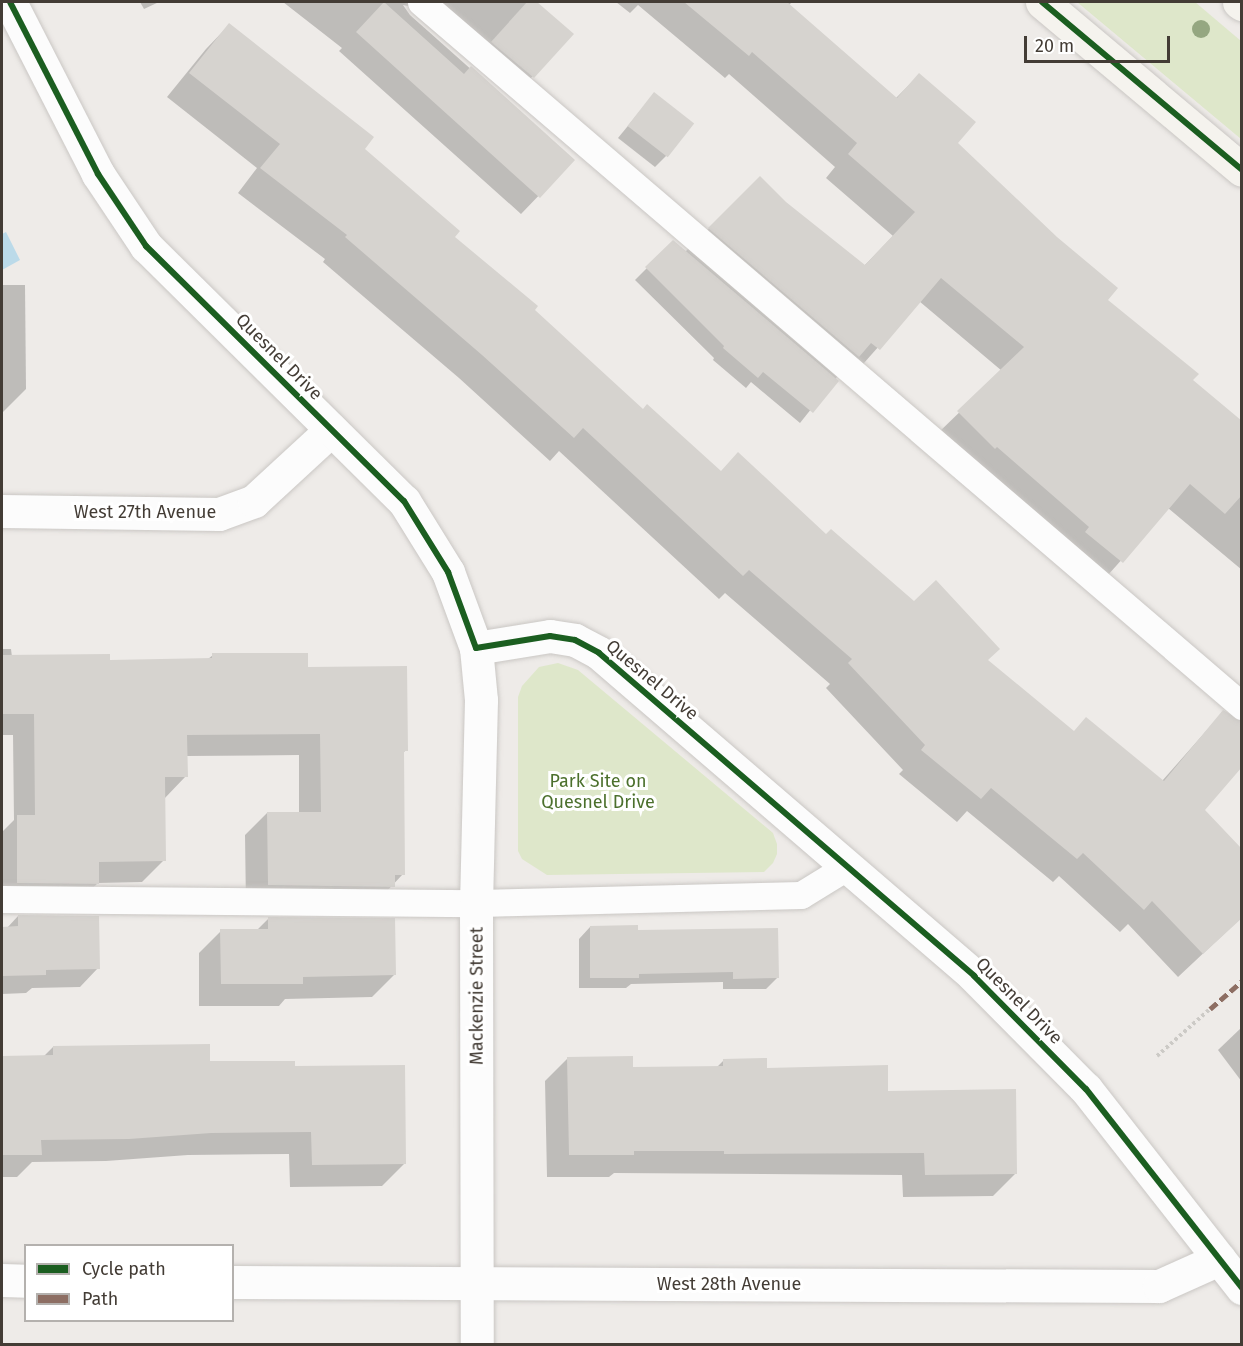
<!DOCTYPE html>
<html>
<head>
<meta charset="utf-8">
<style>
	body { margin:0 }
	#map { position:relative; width:1243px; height:1346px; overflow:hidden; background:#eeebe8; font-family:"Fira Sans",sans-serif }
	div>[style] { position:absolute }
	.green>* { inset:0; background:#dee7ca }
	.water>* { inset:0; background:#bbdae9 }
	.shadow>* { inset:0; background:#0003 }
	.building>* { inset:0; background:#d6d3cf; transform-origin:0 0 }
	.path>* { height:4px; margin-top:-2px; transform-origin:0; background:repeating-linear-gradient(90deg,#cccac6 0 3px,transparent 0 6px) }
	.roads { filter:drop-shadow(0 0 2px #cac7c4) drop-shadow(0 0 2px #cac7c4) }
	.service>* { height:27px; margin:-13.5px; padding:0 13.5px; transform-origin:13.5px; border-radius:13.5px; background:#fcfcfc }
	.minor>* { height:33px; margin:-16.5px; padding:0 16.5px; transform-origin:16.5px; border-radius:16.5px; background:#fcfcfc }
	.tertiary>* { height:33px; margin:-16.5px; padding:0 16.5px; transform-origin:16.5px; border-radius:16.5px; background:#fcfcfc }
	.secondary>* { height:33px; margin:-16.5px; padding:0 16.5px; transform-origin:16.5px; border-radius:16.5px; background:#f5f3ee }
	.quiet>* { height:4.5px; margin-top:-2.25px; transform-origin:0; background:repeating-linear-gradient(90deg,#8d6e63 0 9px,transparent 0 13.5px) }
	.cycleway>* { height:6px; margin:-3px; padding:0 3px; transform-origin:3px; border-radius:3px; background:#1b5e20 }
	.trees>* { width:18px; height:18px; margin:-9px; border-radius:50%; background:#95a781 }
	span { translate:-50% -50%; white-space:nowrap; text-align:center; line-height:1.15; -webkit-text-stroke:6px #fff; paint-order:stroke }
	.street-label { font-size:18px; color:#433c35 }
	.park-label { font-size:18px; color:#4c702d }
	.frame { position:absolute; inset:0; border:3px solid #433c35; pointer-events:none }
	.legend { position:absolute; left:24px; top:1244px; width:210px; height:78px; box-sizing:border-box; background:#fff; border:2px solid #b4b1ae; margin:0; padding:8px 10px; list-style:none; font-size:18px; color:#433c35 }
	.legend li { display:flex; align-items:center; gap:12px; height:30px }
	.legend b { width:30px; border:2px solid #b4b1ae }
	.scale { position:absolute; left:1024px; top:36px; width:146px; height:27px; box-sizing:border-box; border:3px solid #433c35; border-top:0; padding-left:8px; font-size:18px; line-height:21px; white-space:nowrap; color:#433c35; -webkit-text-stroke:4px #fff; paint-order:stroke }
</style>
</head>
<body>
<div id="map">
	<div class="green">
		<div style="clip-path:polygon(1077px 2px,1195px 2px,1241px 41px,1241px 139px)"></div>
		<div style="clip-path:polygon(558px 663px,578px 670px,773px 833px,777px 844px,777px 854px,773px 863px,764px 872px,547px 875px,522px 859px,518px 851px,518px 697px,522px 686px,539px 667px)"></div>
	</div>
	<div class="water">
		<div style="clip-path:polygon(6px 232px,20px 260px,2px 270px,2px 234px)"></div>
	</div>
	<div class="shadow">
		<div style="clip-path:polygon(140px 2px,159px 2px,144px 9px)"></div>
		<div style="clip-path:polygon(283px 2px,535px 2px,572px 34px,515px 95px,413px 7px,403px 5px,410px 15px,573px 160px,521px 214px,339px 51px,342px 48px)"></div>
		<div style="clip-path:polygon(616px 2px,792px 2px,789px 5px,895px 99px,919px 75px,956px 143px,1106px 300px,1191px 380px,1242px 423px,1242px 570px,1168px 508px,1099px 585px,936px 435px,1002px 371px,919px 301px,856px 372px,848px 366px,835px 379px,800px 423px,751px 382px,746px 388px,713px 360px,714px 358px,635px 280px,673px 242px,685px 252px,760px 178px,785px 203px,864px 266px,893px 236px,826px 178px,835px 167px,729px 74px,725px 78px,638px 5px,630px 13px)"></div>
		<div style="clip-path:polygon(229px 25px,363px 149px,452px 237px,643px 411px,720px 472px,826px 536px,914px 603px,1073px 732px,1162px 781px,1223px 712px,1203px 810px,1242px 917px,1178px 977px,1128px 924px,1120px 932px,1059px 876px,1053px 882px,967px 811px,957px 822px,899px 774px,903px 770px,826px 688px,830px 684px,725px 593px,719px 599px,559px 451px,550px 461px,459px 378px,323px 262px,325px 259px,238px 193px,257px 168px,167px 97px,206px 49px)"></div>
		<div style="clip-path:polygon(654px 94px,666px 156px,655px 167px,618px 138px)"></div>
		<div style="clip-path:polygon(2px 285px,25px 285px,26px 389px,2px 413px)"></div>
		<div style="clip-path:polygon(2px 649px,11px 649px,12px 657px,108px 661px,208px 659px,213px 655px,307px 669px,406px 750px,402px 754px,403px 874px,371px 908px,246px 907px,245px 835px,267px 813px,299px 813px,299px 755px,186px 756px,186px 776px,164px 799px,164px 860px,142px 882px,98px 883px,75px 905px,2px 905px,2px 832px,14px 820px,13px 735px,2px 735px)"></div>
		<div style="clip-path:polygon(18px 916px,98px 968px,80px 987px,32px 988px,26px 993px,2px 994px,2px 928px,7px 928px)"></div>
		<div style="clip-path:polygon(269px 918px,394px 975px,372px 997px,285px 999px,279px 1006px,199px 1006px,199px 953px,221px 931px,257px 930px)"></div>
		<div style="clip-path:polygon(590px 927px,637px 932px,778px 977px,766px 989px,723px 989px,723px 982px,631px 984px,626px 988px,579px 988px,579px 939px)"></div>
		<div style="clip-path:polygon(1242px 1027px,1242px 1082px,1218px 1050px)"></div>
		<div style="clip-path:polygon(53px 1047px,209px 1063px,293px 1068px,405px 1163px,382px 1186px,290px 1187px,289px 1154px,188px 1155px,106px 1161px,32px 1162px,17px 1177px,2px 1177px,2px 1057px,44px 1056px)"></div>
		<div style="clip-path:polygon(568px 1058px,631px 1069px,717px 1067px,724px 1060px,766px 1069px,1015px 1174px,993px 1196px,903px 1197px,902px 1175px,614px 1173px,609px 1177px,547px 1177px,545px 1081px)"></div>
	</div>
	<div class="building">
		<div style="clip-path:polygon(384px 2px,464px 74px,471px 66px,575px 160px,540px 198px,356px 32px)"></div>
		<div style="clip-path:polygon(527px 2px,537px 2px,574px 34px,534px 78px,491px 42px)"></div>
		<div style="clip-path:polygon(684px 2px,787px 2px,897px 98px,919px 73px,976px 122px,958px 143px,1057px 237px,1118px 288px,1108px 300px,1199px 374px,1193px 380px,1242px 421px,1242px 495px,1225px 514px,1190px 484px,1123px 563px,1085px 532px,1089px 527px,997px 447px,995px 449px,957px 411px,1024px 347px,941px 278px,880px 350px,871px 343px,859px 357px,708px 228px,760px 176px,786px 202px,865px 265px,915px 212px,848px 154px,857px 143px,752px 52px,749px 56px)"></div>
		<div style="clip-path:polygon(229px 23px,374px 137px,365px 149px,460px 231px,455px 237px,538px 306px,535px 310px,643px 409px,647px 404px,721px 471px,738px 452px,826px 534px,831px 529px,914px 601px,936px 580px,1000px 649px,988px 660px,1074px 731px,1086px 717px,1164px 781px,1223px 710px,1242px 721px,1242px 767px,1205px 810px,1242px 849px,1242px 918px,1203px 954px,1152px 901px,1144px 910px,1083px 853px,1077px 859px,991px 788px,981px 799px,921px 750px,925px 745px,848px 663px,852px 659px,749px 570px,743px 576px,583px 428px,574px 438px,482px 355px,345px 237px,347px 235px,260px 168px,280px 144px,189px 73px)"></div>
		<div style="left:654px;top:92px;width:51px;height:43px;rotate:38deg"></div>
		<div style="clip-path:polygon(673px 240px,839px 381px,813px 413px,763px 372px,758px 378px,723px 348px,724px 346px,645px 267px)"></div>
		<div style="clip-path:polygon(212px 653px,308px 653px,308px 667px,407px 666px,408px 751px,404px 751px,405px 875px,395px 875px,395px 887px,268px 885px,267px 812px,321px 812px,320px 734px,187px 735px,188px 777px,165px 777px,166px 861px,99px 862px,99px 884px,17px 883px,17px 815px,35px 815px,34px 714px,2px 714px,2px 655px,110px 654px,110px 660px,212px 658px)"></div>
		<div style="clip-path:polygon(18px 915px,99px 916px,100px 969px,46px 970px,46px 975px,2px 976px,2px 927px,18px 926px)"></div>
		<div style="clip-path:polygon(268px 917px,395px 918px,396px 975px,303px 977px,303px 984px,221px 984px,220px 929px,268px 929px)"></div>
		<div style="clip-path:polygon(638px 925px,638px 930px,778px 928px,779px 978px,733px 979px,733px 972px,639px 974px,639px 978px,590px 978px,590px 926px)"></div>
		<div style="clip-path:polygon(210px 1044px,210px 1061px,295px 1061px,295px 1066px,405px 1065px,406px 1164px,312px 1165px,311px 1132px,211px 1133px,129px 1139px,41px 1140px,42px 1155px,2px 1155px,2px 1056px,53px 1055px,53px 1046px)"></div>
		<div style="clip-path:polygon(633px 1056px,633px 1067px,723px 1066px,723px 1059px,767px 1058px,767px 1068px,888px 1065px,888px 1091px,1016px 1089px,1017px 1174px,925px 1175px,924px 1153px,724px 1154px,724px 1151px,634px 1151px,634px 1155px,569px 1155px,567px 1057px)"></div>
	</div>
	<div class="path">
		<div style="left:1157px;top:1056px;width:71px;rotate:-41.6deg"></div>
	</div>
	<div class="roads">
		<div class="service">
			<div style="left:421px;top:2px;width:1082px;rotate:40.61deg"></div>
			<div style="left:2px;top:899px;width:474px;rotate:0.5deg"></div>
			<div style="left:476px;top:903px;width:325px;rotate:-1.4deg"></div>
			<div style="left:801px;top:895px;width:52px;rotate:-31.5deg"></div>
		</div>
		<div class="minor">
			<div style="left:2px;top:511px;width:217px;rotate:0.8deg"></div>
			<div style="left:219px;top:514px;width:37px;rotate:-20deg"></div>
			<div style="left:254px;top:501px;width:105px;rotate:-42.7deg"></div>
			<div style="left:476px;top:648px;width:75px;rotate:-9.2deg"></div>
			<div style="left:550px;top:636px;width:25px;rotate:9deg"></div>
			<div style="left:575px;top:640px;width:27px;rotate:28deg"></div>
			<div style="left:599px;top:653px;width:495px;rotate:40.7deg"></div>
			<div style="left:974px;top:976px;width:159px;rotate:45.3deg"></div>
			<div style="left:1086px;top:1089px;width:253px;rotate:51.9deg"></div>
			<div style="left:2px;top:1280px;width:24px;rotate:2deg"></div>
			<div style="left:232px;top:1282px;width:927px;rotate:0.25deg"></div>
			<div style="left:1159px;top:1286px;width:66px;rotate:-24.2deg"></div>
		</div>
		<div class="tertiary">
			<div style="left:10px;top:2px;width:193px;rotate:62.9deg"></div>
			<div style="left:98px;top:174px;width:87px;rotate:56.3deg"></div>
			<div style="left:146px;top:246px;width:363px;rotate:44.7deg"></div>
			<div style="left:404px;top:501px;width:84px;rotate:58.2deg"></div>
			<div style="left:448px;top:572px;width:81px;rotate:69.8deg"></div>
			<div style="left:476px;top:648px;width:52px;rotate:84.5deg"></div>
			<div style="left:481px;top:700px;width:203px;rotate:91.4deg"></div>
			<div style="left:476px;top:903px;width:441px;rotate:89.9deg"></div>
		</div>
		<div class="secondary">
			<div style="left:1042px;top:2px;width:261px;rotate:40deg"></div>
			<div style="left:1239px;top:2px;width:4px;rotate:34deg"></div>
		</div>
	</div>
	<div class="quiet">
		<div style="left:1210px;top:1009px;width:43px;rotate:-41.2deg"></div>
	</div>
	<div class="cycleway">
		<div style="left:10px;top:2px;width:193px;rotate:62.9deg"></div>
		<div style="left:98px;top:174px;width:87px;rotate:56.3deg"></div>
		<div style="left:146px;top:246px;width:363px;rotate:44.7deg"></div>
		<div style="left:404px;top:501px;width:84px;rotate:58.2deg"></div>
		<div style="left:448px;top:572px;width:81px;rotate:69.8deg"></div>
		<div style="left:476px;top:648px;width:75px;rotate:-9.2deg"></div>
		<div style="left:550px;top:636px;width:25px;rotate:9deg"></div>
		<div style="left:575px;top:640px;width:27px;rotate:28deg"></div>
		<div style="left:599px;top:653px;width:495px;rotate:40.7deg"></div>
		<div style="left:974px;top:976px;width:159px;rotate:45.3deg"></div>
		<div style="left:1086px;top:1089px;width:253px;rotate:51.9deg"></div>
		<div style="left:1042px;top:2px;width:261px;rotate:40deg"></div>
	</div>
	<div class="trees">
		<div style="left:1201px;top:29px"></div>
	</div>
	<div class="street-label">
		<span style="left:279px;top:357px;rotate:45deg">Quesnel Drive</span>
		<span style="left:145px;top:512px">West 27th Avenue</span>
		<span style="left:652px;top:680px;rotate:40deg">Quesnel Drive</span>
		<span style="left:477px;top:996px;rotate:-90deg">Mackenzie Street</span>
		<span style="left:1019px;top:1001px;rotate:45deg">Quesnel Drive</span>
		<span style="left:729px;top:1284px">West 28th Avenue</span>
	</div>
	<div class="park-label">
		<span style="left:598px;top:792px">Park Site on<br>Quesnel Drive</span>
	</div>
	<div class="frame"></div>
	<ul class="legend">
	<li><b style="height:8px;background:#1b5e20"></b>Cycle path</li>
	<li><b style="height:8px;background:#8d6e63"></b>Path</li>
	</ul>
	<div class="scale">20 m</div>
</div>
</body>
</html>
